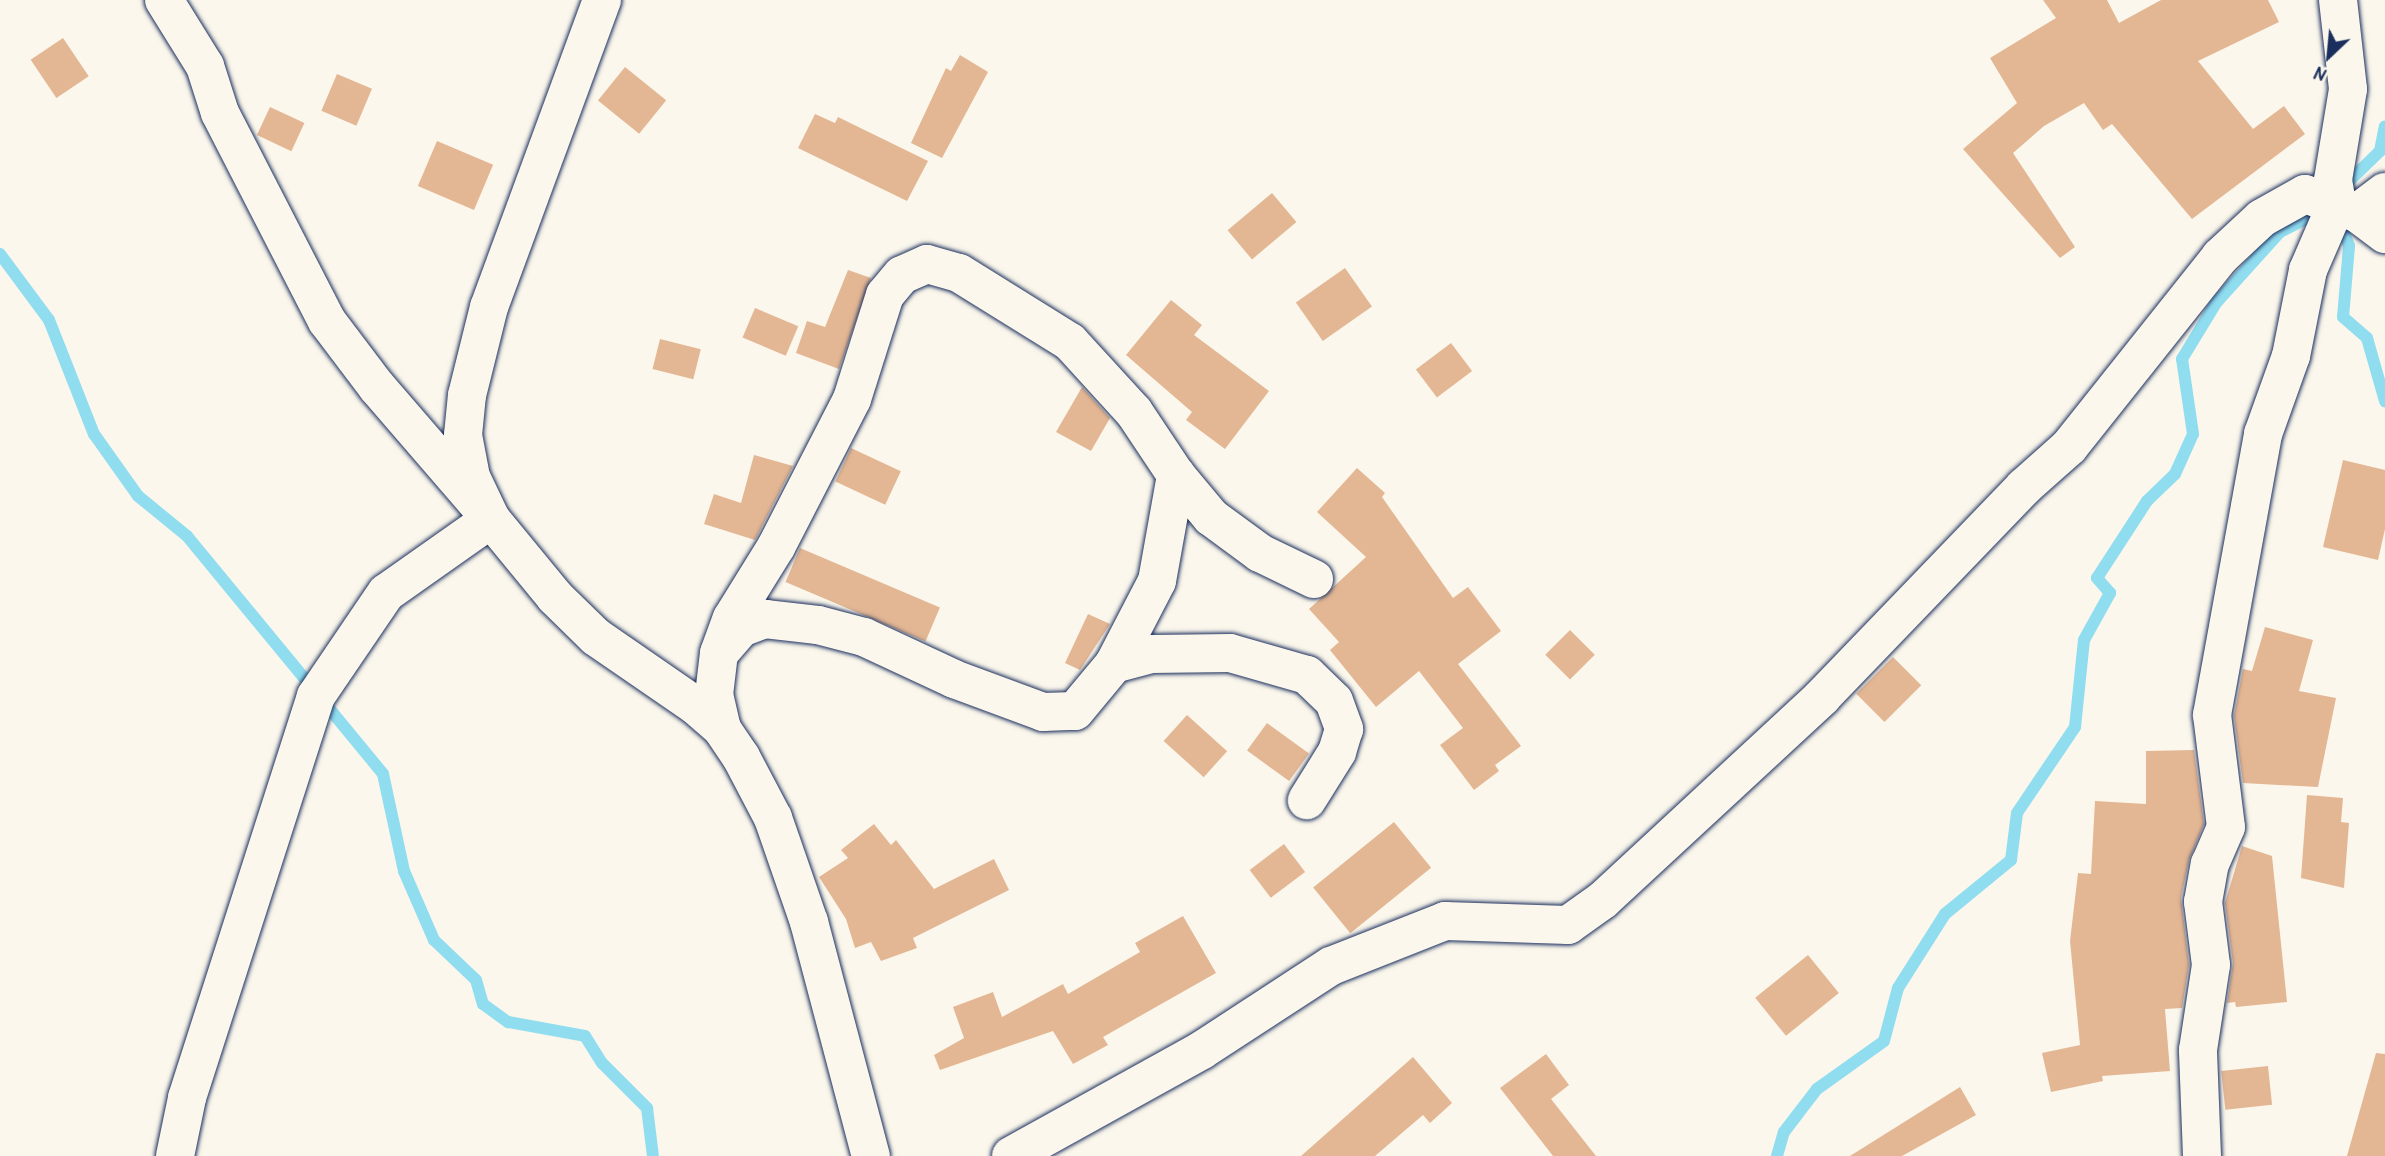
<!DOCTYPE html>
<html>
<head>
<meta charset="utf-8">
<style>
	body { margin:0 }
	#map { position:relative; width:2385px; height:1156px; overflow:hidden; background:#fbf7ec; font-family:"Patrick Hand",sans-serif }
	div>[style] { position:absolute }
	.stream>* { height:12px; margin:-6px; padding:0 6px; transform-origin:6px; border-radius:6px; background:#91ddf0 }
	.building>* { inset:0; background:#e4b794; transform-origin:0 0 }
	.roads { filter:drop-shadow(0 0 2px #1b2f5e) drop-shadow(0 0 2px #1b2f5e) }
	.minor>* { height:38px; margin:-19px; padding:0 19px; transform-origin:19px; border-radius:19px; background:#fbf7ec }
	span { translate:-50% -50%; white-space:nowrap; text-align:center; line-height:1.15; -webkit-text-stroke:5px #fbf7ec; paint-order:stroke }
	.north { position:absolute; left:2294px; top:21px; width:70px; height:70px; -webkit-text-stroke:5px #fbf7ec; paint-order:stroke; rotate:206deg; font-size:19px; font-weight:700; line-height:28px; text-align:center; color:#1b2f5e }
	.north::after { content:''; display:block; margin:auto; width:24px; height:32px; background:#1b2f5e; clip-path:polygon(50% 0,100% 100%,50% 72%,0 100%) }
</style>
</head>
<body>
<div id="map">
	<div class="stream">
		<div style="left:2343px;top:187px;width:52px;rotate:-44.2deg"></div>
		<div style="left:2380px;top:151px;width:25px;rotate:-79deg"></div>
		<div style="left:2339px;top:221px;width:27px;rotate:68deg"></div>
		<div style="left:2349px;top:246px;width:71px;rotate:94.8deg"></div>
		<div style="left:2343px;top:317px;width:32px;rotate:41deg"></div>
		<div style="left:2367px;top:338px;width:66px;rotate:74.1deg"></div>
		<div style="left:0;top:254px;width:82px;rotate:53.4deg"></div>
		<div style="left:49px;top:320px;width:123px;rotate:68.5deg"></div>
		<div style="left:94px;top:434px;width:76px;rotate:54.6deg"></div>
		<div style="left:138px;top:496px;width:63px;rotate:39.2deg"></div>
		<div style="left:187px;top:536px;width:308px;rotate:50.5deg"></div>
		<div style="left:383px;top:774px;width:99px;rotate:77.8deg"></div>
		<div style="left:404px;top:871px;width:75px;rotate:66.5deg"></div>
		<div style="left:434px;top:940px;width:58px;rotate:43.6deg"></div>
		<div style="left:476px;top:980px;width:25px;rotate:74deg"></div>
		<div style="left:483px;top:1004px;width:31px;rotate:36deg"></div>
		<div style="left:508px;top:1022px;width:78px;rotate:10.3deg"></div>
		<div style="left:585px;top:1036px;width:32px;rotate:58deg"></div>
		<div style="left:602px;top:1063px;width:64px;rotate:45deg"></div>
		<div style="left:647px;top:1108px;width:48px;rotate:82.9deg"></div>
		<div style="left:1777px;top:1156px;width:25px;rotate:-74deg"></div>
		<div style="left:1784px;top:1132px;width:54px;rotate:-52.5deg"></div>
		<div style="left:1817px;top:1089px;width:82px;rotate:-35.6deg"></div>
		<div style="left:1884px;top:1041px;width:55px;rotate:-75.2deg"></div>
		<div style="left:1898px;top:988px;width:88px;rotate:-57.6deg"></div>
		<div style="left:1945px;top:914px;width:85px;rotate:-39.3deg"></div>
		<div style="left:2011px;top:860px;width:47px;rotate:-82.7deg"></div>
		<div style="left:2017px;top:813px;width:104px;rotate:-56deg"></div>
		<div style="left:2075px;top:727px;width:87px;rotate:-84.1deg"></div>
		<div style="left:2084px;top:640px;width:54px;rotate:-61deg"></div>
		<div style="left:2110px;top:593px;width:20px;rotate:-131deg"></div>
		<div style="left:2097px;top:578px;width:92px;rotate:-57deg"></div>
		<div style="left:2147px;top:501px;width:39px;rotate:-44deg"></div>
		<div style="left:2175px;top:474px;width:44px;rotate:-65.8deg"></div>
		<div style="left:2193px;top:434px;width:76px;rotate:-98.3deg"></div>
		<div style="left:2182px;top:359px;width:66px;rotate:-58.7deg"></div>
		<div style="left:2216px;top:303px;width:96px;rotate:-48deg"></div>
		<div style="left:2280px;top:232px;width:48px;rotate:-27.1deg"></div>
	</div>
	<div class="building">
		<div style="clip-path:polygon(2043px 0,2107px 0,2119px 23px,2161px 0,2268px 0,2279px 22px,2198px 61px,2253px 129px,2284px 106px,2305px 134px,2192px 219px,2112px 124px,2103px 130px,2084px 103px,2044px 126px,2013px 153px,2075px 247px,2060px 258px,1963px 149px,2017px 103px,1990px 58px,2056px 18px)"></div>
		<div style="left:63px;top:38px;width:46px;height:39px;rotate:56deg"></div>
		<div style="clip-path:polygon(960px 55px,988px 72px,942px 158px,911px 143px,946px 68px,951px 71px)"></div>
		<div style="left:625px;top:67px;width:53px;height:43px;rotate:39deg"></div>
		<div style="left:337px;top:74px;width:38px;height:40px;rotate:23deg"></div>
		<div style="left:270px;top:107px;width:38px;height:31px;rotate:25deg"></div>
		<div style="clip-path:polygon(815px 114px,835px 123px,838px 117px,928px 161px,907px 201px,798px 148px)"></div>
		<div style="left:437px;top:141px;width:61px;height:49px;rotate:23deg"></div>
		<div style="left:1272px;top:193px;width:38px;height:58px;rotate:50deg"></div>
		<div style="left:1345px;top:268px;width:47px;height:60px;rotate:55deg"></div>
		<div style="clip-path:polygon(848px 270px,871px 278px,839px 369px,796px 353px,807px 321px,825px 327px)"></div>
		<div style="clip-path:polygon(1171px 300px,1202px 325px,1194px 335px,1269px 391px,1225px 449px,1186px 420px,1192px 412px,1126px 355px)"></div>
		<div style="left:755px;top:308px;width:47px;height:32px;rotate:23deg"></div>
		<div style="left:660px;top:339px;width:42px;height:31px;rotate:14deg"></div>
		<div style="left:1451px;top:343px;width:35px;height:44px;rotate:53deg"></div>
		<div style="clip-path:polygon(1082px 387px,1110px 418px,1091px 451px,1056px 432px)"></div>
		<div style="left:851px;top:448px;width:55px;height:37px;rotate:25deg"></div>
		<div style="clip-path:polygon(754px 455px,793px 466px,755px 540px,704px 524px,714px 494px,741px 503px)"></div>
		<div style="clip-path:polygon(2343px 460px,2385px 470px,2385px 529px,2378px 560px,2323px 547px)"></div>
		<div style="clip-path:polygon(1357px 468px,1385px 493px,1382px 497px,1453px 598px,1468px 587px,1501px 631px,1458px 664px,1521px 746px,1495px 765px,1499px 771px,1474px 790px,1440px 745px,1463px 728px,1419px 671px,1376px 707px,1330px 650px,1339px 642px,1309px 609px,1366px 557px,1317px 512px)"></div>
		<div style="left:800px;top:548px;width:152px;height:37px;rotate:23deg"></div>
		<div style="clip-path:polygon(1088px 614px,1110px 624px,1080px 670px,1065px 663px)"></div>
		<div style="clip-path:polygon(2265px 627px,2313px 640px,2299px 691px,2336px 698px,2318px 787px,2243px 783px,2234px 716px,2243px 669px,2252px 671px)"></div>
		<div style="left:1570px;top:630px;width:35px;height:35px;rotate:45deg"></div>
		<div style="left:1893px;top:657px;width:40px;height:52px;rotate:45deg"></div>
		<div style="left:1187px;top:715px;width:54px;height:35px;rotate:42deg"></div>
		<div style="left:1267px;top:723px;width:52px;height:34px;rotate:36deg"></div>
		<div style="clip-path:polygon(2194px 750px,2204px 824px,2189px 860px,2181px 898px,2189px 965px,2182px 1008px,2165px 1009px,2170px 1071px,2102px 1076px,2103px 1081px,2051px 1092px,2042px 1053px,2080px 1045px,2070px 941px,2078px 873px,2091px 874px,2095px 801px,2146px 804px,2146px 751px)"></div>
		<div style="clip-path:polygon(2307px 795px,2343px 798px,2341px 822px,2349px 823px,2344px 888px,2301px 878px)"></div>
		<div style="left:1394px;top:822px;width:59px;height:104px;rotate:51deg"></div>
		<div style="clip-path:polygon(874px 824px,891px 845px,896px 840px,934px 889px,994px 859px,1009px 890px,913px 938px,917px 948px,881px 961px,871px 942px,855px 948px,846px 919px,819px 877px,848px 858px,841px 850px)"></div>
		<div style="left:1284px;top:844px;width:35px;height:43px;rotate:53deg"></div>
		<div style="clip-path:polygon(2242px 846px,2272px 856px,2287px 1002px,2236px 1007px,2235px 1002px,2227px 1003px,2233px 963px,2225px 903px)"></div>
		<div style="clip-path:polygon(1183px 916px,1216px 973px,1103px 1037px,1108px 1045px,1073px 1064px,1053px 1031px,940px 1070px,934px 1055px,964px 1038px,953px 1007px,993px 992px,1002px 1017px,1063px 984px,1068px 994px,1140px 952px,1135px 943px)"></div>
		<div style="left:1808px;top:955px;width:49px;height:68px;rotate:51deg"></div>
		<div style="clip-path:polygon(2376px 1053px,2385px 1054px,2385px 1156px,2347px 1156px)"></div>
		<div style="clip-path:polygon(1546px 1054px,1569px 1085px,1551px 1099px,1596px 1156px,1553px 1156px,1500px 1088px)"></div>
		<div style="clip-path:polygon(1413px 1057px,1452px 1103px,1430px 1123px,1423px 1115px,1375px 1156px,1301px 1156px)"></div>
		<div style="left:2268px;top:1066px;width:39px;height:47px;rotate:84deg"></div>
		<div style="clip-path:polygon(1960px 1087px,1976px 1115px,1902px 1156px,1850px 1156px)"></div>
	</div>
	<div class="roads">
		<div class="minor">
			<div style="left:164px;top:0;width:78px;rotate:58.2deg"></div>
			<div style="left:205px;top:66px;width:49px;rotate:72.3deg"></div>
			<div style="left:220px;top:113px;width:234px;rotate:62.8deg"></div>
			<div style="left:327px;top:321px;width:83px;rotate:52.9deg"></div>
			<div style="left:377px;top:387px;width:174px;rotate:49.2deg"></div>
			<div style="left:491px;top:519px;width:128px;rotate:144.8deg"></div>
			<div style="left:386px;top:593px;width:125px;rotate:124.2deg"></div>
			<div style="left:316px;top:696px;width:422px;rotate:107.8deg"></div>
			<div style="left:187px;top:1098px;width:59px;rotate:101.7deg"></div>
			<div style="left:602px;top:0;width:327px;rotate:110.2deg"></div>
			<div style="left:489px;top:307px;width:91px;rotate:104deg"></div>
			<div style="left:467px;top:395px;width:40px;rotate:95.7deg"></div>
			<div style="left:463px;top:435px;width:43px;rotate:79.2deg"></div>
			<div style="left:471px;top:477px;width:47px;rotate:64.5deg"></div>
			<div style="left:491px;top:519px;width:101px;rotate:50.6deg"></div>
			<div style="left:555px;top:597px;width:57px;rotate:44.3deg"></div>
			<div style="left:596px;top:637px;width:121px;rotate:34.6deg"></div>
			<div style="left:696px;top:706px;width:35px;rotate:41deg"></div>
			<div style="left:722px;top:729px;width:34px;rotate:56deg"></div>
			<div style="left:741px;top:757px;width:69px;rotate:62.3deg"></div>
			<div style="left:773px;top:818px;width:110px;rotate:70.9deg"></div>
			<div style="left:809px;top:922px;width:242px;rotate:75.2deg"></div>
			<div style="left:2357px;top:213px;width:35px;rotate:-37deg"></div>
			<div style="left:722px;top:650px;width:29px;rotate:-49deg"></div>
			<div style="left:741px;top:628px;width:26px;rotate:-21deg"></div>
			<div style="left:765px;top:619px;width:53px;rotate:6.5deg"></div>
			<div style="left:818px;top:625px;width:48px;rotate:14.6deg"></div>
			<div style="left:864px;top:637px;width:99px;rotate:25deg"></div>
			<div style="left:954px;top:679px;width:95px;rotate:20.3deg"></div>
			<div style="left:1043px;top:712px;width:32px;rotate:-2deg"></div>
			<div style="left:1075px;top:711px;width:61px;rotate:-50.3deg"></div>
			<div style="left:1114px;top:664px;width:38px;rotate:-15deg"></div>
			<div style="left:1151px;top:654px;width:79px;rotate:-0.7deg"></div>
			<div style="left:1230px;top:653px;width:80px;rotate:15.9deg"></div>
			<div style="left:1307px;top:675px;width:37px;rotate:44deg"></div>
			<div style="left:1334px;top:701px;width:30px;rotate:70deg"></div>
			<div style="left:1344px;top:729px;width:24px;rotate:107deg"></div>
			<div style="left:1337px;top:752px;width:57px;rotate:122deg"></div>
			<div style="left:1114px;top:664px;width:93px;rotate:-62.6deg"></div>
			<div style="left:1157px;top:581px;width:108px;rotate:-79.8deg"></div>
			<div style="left:722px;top:729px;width:35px;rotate:-103deg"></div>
			<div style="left:714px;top:695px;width:42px;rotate:-83.2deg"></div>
			<div style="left:719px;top:653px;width:37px;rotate:-70deg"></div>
			<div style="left:732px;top:618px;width:84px;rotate:-58.2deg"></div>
			<div style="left:776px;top:547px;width:166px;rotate:-62.8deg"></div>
			<div style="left:852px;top:399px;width:109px;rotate:-72.4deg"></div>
			<div style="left:885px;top:295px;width:26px;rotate:-50deg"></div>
			<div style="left:902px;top:275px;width:27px;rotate:-24deg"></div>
			<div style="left:927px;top:264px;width:33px;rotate:16deg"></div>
			<div style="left:959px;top:273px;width:131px;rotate:31.9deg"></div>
			<div style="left:1070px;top:342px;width:95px;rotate:47.6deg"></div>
			<div style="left:1134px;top:412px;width:76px;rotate:56.3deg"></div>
			<div style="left:1176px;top:475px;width:55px;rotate:50.2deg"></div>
			<div style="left:1211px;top:517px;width:61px;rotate:36.3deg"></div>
			<div style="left:1260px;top:553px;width:60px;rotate:25.7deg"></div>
			<div style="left:1011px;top:1156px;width:218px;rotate:-29deg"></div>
			<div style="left:1202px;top:1050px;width:154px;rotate:-33.1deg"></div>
			<div style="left:1331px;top:966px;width:123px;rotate:-21.5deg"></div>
			<div style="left:1445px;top:921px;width:123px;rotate:1.9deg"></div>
			<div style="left:1568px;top:925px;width:43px;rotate:-35.5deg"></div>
			<div style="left:1603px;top:900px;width:299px;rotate:-42.8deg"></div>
			<div style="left:1822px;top:697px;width:291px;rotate:-46.1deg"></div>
			<div style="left:2024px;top:487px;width:60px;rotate:-41.6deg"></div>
			<div style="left:2069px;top:447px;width:243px;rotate:-51.5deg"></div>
			<div style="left:2220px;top:257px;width:57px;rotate:-42.9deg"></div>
			<div style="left:2262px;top:218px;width:49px;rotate:-29.2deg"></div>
			<div style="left:2305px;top:194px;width:55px;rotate:20.1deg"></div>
			<div style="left:2357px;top:213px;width:35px;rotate:37deg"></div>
			<div style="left:2202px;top:1156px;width:106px;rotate:-92.2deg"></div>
			<div style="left:2198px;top:1050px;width:86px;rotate:-81.3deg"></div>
			<div style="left:2211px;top:965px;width:64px;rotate:-97.2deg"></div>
			<div style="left:2203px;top:902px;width:39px;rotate:-80deg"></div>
			<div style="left:2210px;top:864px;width:40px;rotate:-66.6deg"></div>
			<div style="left:2226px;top:827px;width:113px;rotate:-97.1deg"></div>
			<div style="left:2212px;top:715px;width:286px;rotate:-79.7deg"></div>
			<div style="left:2263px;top:434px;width:83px;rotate:-70.3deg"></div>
			<div style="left:2291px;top:356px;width:88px;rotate:-78.8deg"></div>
			<div style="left:2308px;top:270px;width:73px;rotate:-66.6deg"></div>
			<div style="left:2337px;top:203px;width:23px;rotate:-100deg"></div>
			<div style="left:2333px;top:180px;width:92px;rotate:-80.6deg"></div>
			<div style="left:2348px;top:89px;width:90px;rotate:-96.4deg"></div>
		</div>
	</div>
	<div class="north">N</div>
</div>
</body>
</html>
